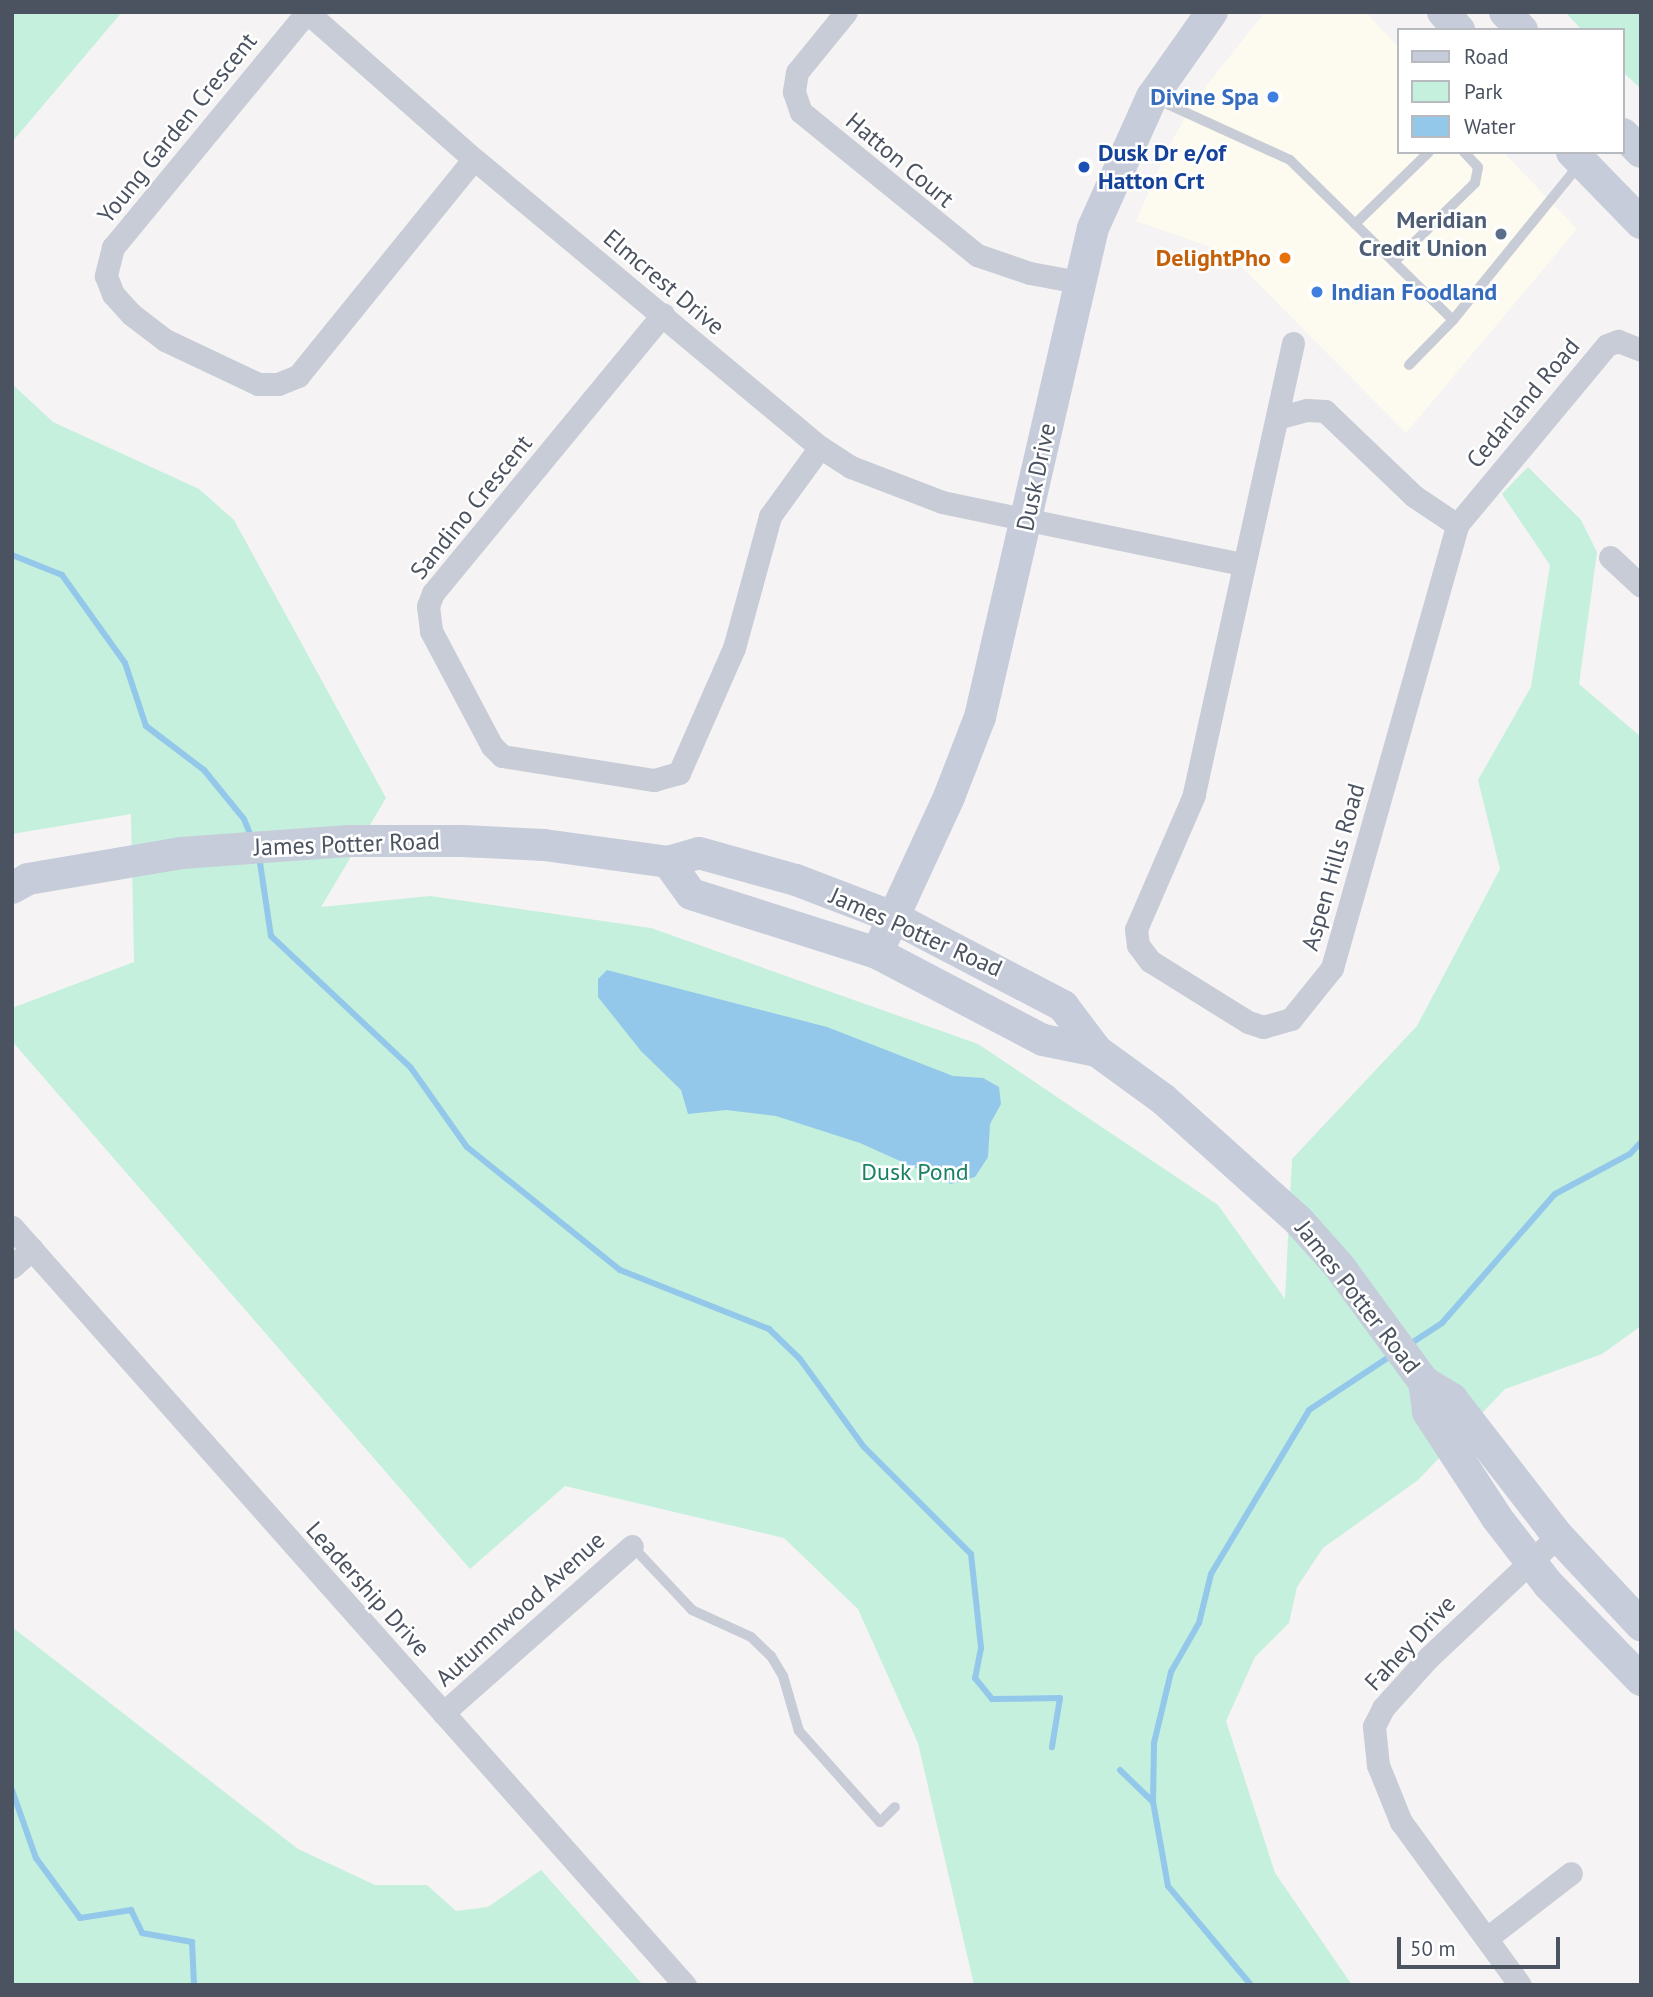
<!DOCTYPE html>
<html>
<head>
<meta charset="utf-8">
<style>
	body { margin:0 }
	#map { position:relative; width:1653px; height:1997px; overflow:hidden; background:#f5f3f3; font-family:"PT Sans",sans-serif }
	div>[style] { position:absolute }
	.commercial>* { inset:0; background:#fdfbef }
	.green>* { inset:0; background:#c4f0dd }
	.water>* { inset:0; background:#93c8eb }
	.stream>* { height:6px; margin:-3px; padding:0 3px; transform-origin:3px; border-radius:3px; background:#93c8eb }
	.lane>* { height:10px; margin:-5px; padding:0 5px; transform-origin:5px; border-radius:5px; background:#c7ccd6 }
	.street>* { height:23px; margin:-11.5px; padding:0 11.5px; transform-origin:11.5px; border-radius:11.5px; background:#c7ccd6 }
	.secondary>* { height:32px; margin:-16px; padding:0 16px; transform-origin:16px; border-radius:16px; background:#c6ccda }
	.dots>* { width:19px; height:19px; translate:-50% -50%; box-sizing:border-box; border:4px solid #fff; border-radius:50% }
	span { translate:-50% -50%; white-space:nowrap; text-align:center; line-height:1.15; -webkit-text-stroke:5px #fff; paint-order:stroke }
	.shop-label { font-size:24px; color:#366cbe; font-weight:700 }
	.right { translate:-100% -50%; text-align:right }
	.left { translate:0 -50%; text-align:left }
	.street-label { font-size:24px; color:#4b5260 }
	.transit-label { font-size:24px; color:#164399; font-weight:700 }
	.service-label { font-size:24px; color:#4e5e75; font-weight:700 }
	.food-label { font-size:24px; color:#c56008; font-weight:700 }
	.park-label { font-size:24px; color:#1a8262 }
	.frame { position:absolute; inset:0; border:14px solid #4b5260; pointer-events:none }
	.legend { position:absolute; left:1397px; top:28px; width:228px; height:126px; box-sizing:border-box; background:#fff; border:2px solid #b7babf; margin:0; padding:9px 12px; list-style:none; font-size:21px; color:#4b5260 }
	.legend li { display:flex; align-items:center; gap:14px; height:35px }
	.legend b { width:35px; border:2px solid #b7babf }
	.scale { position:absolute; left:1397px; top:1937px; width:163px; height:32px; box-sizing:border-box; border:4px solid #4b5260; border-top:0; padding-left:9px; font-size:21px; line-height:24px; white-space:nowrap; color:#4b5260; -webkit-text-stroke:5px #fff; paint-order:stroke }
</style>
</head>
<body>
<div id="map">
	<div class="commercial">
		<div style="clip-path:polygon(1265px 12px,1365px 12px,1399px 47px,1399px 152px,1503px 152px,1577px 229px,1406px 433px,1228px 253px,1136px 221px,1167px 150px,1195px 100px)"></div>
	</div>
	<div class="green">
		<div style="clip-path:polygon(12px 12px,122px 12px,12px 142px)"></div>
		<div style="clip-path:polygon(1565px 12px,1641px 12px,1641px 89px,1623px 72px,1623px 30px,1582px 30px)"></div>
		<div style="clip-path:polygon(12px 384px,53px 422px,199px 489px,234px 520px,386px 798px,321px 907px,430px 896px,651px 928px,978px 1044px,1218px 1205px,1285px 1299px,1292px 1159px,1417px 1026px,1500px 869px,1478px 780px,1531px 687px,1550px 565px,1502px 494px,1528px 467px,1581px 520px,1597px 552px,1579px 684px,1641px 737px,1641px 1326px,1602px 1354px,1505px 1389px,1418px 1480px,1323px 1548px,1297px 1587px,1289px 1623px,1255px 1657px,1226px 1721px,1275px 1873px,1352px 1985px,974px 1985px,918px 1743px,858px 1609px,784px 1538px,565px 1486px,470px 1569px,12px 1041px,12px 1008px,134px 962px,131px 814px,12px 834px)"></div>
		<div style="clip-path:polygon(12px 1627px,298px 1849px,375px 1885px,427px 1885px,456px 1911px,488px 1907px,541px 1870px,643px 1985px,12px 1985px)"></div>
	</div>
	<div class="water">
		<div style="clip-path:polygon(607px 970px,827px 1027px,953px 1076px,983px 1078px,999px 1087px,1001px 1104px,990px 1124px,988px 1157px,975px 1177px,951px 1184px,860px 1143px,776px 1116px,726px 1110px,688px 1114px,681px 1090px,641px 1051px,598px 997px,598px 979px)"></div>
	</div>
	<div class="stream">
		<div style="left:12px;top:555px;width:54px;rotate:21.8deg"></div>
		<div style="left:62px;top:575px;width:108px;rotate:54.4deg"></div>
		<div style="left:125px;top:663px;width:66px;rotate:71.6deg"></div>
		<div style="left:146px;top:726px;width:73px;rotate:37.2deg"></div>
		<div style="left:204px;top:770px;width:63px;rotate:50.8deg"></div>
		<div style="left:244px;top:819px;width:22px;rotate:68deg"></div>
		<div style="left:259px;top:856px;width:81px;rotate:81.5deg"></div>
		<div style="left:271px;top:936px;width:192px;rotate:43.3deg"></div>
		<div style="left:411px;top:1068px;width:97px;rotate:54.7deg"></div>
		<div style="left:467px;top:1147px;width:196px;rotate:38.8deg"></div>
		<div style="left:620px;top:1270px;width:160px;rotate:21.6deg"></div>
		<div style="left:769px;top:1329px;width:43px;rotate:44.1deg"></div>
		<div style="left:800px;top:1359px;width:109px;rotate:54deg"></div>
		<div style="left:864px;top:1447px;width:151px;rotate:45deg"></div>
		<div style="left:971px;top:1554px;width:95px;rotate:83.9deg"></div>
		<div style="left:981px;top:1648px;width:31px;rotate:101deg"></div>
		<div style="left:975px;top:1678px;width:27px;rotate:51deg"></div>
		<div style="left:992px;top:1699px;width:68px;rotate:-0.8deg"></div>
		<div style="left:1060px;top:1698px;width:50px;rotate:99.3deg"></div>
		<div style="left:1407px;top:1346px;width:42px;rotate:-33.3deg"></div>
		<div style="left:1442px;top:1323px;width:171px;rotate:-48.8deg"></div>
		<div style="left:1555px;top:1194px;width:85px;rotate:-28.1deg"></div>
		<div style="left:1630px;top:1154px;width:16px;rotate:-47deg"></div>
		<div style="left:1120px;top:1770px;width:46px;rotate:44.1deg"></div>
		<div style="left:12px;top:1790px;width:72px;rotate:70.6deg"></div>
		<div style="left:36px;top:1858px;width:74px;rotate:53.7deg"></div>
		<div style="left:80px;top:1918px;width:52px;rotate:-8.9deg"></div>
		<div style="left:131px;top:1910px;width:25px;rotate:64deg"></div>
		<div style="left:142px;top:1933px;width:51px;rotate:10.2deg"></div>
		<div style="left:192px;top:1942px;width:43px;rotate:87.3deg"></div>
		<div style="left:1251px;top:1985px;width:129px;rotate:-130deg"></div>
		<div style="left:1168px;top:1886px;width:85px;rotate:-100.1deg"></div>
		<div style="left:1153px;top:1802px;width:59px;rotate:-89deg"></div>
		<div style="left:1154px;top:1743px;width:73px;rotate:-76.5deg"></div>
		<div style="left:1171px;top:1672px;width:56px;rotate:-60.3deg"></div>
		<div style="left:1199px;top:1623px;width:50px;rotate:-76.2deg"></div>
		<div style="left:1211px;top:1574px;width:191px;rotate:-59.1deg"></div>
		<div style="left:1309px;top:1410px;width:100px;rotate:-33.5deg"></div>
	</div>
	<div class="lane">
		<div style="left:1154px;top:98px;width:149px;rotate:24.5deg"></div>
		<div style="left:1290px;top:160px;width:228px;rotate:44.5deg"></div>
		<div style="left:1453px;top:320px;width:201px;rotate:-50.9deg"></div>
		<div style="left:1355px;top:224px;width:103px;rotate:-44.2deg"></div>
		<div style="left:1394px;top:262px;width:113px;rotate:-44.3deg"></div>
		<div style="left:1475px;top:183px;width:16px;rotate:-79deg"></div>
		<div style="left:1478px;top:167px;width:21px;rotate:-133deg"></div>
		<div style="left:1409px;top:365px;width:63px;rotate:-45.6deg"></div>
		<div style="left:632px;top:1546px;width:88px;rotate:46.8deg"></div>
		<div style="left:692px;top:1610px;width:65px;rotate:24.6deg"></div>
		<div style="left:751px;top:1637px;width:28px;rotate:44deg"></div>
		<div style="left:771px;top:1656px;width:23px;rotate:59deg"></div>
		<div style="left:783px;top:1676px;width:57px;rotate:73.8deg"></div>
		<div style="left:799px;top:1731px;width:122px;rotate:48.3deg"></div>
		<div style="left:880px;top:1822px;width:21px;rotate:-45deg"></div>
	</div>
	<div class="street">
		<div style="left:307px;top:12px;width:222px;rotate:41.4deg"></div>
		<div style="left:474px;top:159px;width:450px;rotate:39.8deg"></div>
		<div style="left:820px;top:447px;width:37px;rotate:33deg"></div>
		<div style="left:851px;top:467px;width:97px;rotate:21deg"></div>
		<div style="left:942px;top:502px;width:306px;rotate:11.7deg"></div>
		<div style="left:307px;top:12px;width:305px;rotate:129.5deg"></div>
		<div style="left:113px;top:247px;width:30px;rotate:104deg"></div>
		<div style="left:106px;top:276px;width:19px;rotate:69deg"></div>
		<div style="left:113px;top:294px;width:27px;rotate:48deg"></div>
		<div style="left:131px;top:314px;width:43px;rotate:37.4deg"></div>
		<div style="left:165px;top:340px;width:103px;rotate:25.3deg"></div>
		<div style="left:258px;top:384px;width:20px"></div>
		<div style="left:278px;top:384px;width:22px;rotate:-22deg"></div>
		<div style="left:298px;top:376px;width:279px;rotate:-51deg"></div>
		<div style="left:846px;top:12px;width:77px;rotate:129.2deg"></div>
		<div style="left:797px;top:72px;width:20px;rotate:99deg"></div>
		<div style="left:794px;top:92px;width:21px;rotate:71deg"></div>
		<div style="left:801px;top:112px;width:227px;rotate:39.1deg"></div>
		<div style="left:977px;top:255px;width:56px;rotate:18.8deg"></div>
		<div style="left:1030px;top:273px;width:49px;rotate:10.6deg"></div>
		<div style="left:663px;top:314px;width:362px;rotate:129.5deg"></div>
		<div style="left:433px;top:593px;width:14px;rotate:111deg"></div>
		<div style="left:428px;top:606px;width:25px;rotate:83deg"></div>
		<div style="left:431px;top:631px;width:130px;rotate:62.1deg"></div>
		<div style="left:492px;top:746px;width:14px;rotate:45deg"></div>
		<div style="left:502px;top:756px;width:154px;rotate:9deg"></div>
		<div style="left:654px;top:780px;width:26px;rotate:-16deg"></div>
		<div style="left:679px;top:773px;width:137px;rotate:-66.3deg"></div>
		<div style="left:734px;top:648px;width:137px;rotate:-74.7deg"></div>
		<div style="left:770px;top:516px;width:85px;rotate:-54.1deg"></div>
		<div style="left:1293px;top:343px;width:463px;rotate:102.4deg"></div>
		<div style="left:1194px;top:795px;width:146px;rotate:113.4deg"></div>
		<div style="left:1136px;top:929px;width:16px;rotate:83deg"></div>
		<div style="left:1138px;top:945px;width:20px;rotate:53deg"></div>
		<div style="left:1150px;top:961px;width:115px;rotate:31.9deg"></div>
		<div style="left:1248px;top:1022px;width:16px;rotate:18deg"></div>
		<div style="left:1263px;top:1027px;width:29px;rotate:-16deg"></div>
		<div style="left:1291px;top:1019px;width:65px;rotate:-51.2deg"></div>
		<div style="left:1332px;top:968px;width:460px;rotate:-74.2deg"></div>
		<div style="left:1457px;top:525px;width:234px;rotate:-50.2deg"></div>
		<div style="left:1607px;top:345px;width:12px;rotate:-20deg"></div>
		<div style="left:1618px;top:341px;width:25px;rotate:21deg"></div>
		<div style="left:1277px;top:418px;width:31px;rotate:-15deg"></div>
		<div style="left:1307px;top:410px;width:18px;rotate:3deg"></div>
		<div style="left:1325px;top:411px;width:123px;rotate:43.7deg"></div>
		<div style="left:1414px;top:496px;width:52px;rotate:34deg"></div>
		<div style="left:1610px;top:557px;width:42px;rotate:43.1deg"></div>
		<div style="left:12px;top:1227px;width:1014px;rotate:48.4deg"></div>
		<div style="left:12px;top:1267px;width:27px;rotate:-42deg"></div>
		<div style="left:443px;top:1713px;width:252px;rotate:-41.5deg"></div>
		<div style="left:1487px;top:1938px;width:106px;rotate:-37.7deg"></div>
		<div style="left:1520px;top:1985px;width:202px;rotate:-126.1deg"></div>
		<div style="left:1401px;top:1822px;width:61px;rotate:-112deg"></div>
		<div style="left:1378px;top:1765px;width:39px;rotate:-96deg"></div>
		<div style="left:1374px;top:1726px;width:20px;rotate:-63deg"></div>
		<div style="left:1383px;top:1708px;width:69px;rotate:-48deg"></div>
		<div style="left:1429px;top:1657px;width:177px;rotate:-43.2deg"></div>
	</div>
	<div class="secondary">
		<div style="left:1443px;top:12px;width:24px;rotate:48deg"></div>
		<div style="left:1505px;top:12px;width:25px;rotate:47deg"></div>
		<div style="left:1623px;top:134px;width:25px;rotate:45deg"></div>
		<div style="left:1572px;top:152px;width:99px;rotate:45.8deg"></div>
		<div style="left:668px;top:862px;width:39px;rotate:54deg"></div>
		<div style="left:691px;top:894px;width:195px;rotate:17.6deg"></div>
		<div style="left:877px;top:953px;width:187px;rotate:27.7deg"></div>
		<div style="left:1043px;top:1040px;width:55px;rotate:11.5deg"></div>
		<div style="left:12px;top:888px;width:18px;rotate:-29deg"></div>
		<div style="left:28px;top:879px;width:155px;rotate:-9.6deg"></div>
		<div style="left:181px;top:853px;width:168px;rotate:-4.1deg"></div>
		<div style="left:349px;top:841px;width:113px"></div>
		<div style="left:462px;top:841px;width:82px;rotate:2.8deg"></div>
		<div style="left:544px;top:845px;width:125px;rotate:7.8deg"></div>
		<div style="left:668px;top:862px;width:32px;rotate:-16deg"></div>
		<div style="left:699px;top:853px;width:101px;rotate:15.6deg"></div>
		<div style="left:796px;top:880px;width:104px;rotate:20.9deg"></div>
		<div style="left:893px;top:917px;width:192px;rotate:27.6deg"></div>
		<div style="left:1063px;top:1006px;width:56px;rotate:52.9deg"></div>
		<div style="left:1097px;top:1051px;width:82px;rotate:36deg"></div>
		<div style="left:1163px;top:1099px;width:181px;rotate:41.9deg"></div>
		<div style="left:1298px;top:1220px;width:62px;rotate:48.3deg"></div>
		<div style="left:1339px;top:1266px;width:144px;rotate:53.8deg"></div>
		<div style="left:1424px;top:1382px;width:33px;rotate:31deg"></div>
		<div style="left:1452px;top:1399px;width:173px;rotate:52.3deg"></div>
		<div style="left:1558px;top:1536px;width:122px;rotate:47deg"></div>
		<div style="left:877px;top:953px;width:172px;rotate:-65.2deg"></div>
		<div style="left:949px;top:797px;width:86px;rotate:-68.8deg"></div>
		<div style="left:980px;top:717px;width:502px;rotate:-76.99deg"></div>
		<div style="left:1093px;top:228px;width:144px;rotate:-65.8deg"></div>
		<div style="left:1152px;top:97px;width:104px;rotate:-54.8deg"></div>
		<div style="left:1424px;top:1382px;width:30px;rotate:82deg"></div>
		<div style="left:1428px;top:1412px;width:126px;rotate:56.9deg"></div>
		<div style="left:1497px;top:1518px;width:83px;rotate:52.3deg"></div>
		<div style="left:1548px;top:1584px;width:134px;rotate:45.9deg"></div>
	</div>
	<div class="dots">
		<div style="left:1273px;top:97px;background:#3f7fe0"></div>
		<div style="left:1084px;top:167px;background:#1a4fb4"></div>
		<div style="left:1501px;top:234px;background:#5c6f8a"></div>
		<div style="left:1285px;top:258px;background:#e8710a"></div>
		<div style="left:1317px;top:292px;background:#3f7fe0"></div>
	</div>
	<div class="shop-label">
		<span class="right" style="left:1259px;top:97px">Divine Spa</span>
		<span class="left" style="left:1331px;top:292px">Indian Foodland</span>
	</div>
	<div class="street-label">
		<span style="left:177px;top:128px;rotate:-51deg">Young Garden Crescent</span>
		<span style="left:900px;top:160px;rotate:40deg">Hatton Court</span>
		<span style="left:664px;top:282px;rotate:40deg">Elmcrest Drive</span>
		<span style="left:1523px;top:403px;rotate:-50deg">Cedarland Road</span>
		<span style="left:1036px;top:477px;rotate:-78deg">Dusk Drive</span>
		<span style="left:471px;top:507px;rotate:-51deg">Sandino Crescent</span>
		<span style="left:347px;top:844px;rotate:-2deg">James Potter Road</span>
		<span style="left:1333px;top:867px;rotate:-74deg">Aspen Hills Road</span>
		<span style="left:916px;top:932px;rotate:24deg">James Potter Road</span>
		<span style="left:1358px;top:1297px;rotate:52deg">James Potter Road</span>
		<span style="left:368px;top:1589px;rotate:48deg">Leadership Drive</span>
		<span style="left:520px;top:1609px;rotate:-42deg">Autumnwood Avenue</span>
		<span style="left:1410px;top:1643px;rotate:-47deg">Fahey Drive</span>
	</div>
	<div class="transit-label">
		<span class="left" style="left:1098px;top:167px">Dusk Dr e/of<br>Hatton Crt</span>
	</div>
	<div class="service-label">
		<span class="right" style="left:1487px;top:234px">Meridian<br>Credit Union</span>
	</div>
	<div class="food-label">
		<span class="right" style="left:1271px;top:258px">DelightPho</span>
	</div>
	<div class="park-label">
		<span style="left:915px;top:1172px">Dusk Pond</span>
	</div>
	<div class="frame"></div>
	<ul class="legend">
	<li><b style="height:9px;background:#c6ccda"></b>Road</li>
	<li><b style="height:19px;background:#c4f0dd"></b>Park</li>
	<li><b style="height:19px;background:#93c8eb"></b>Water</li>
	</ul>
	<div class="scale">50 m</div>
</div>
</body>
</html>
